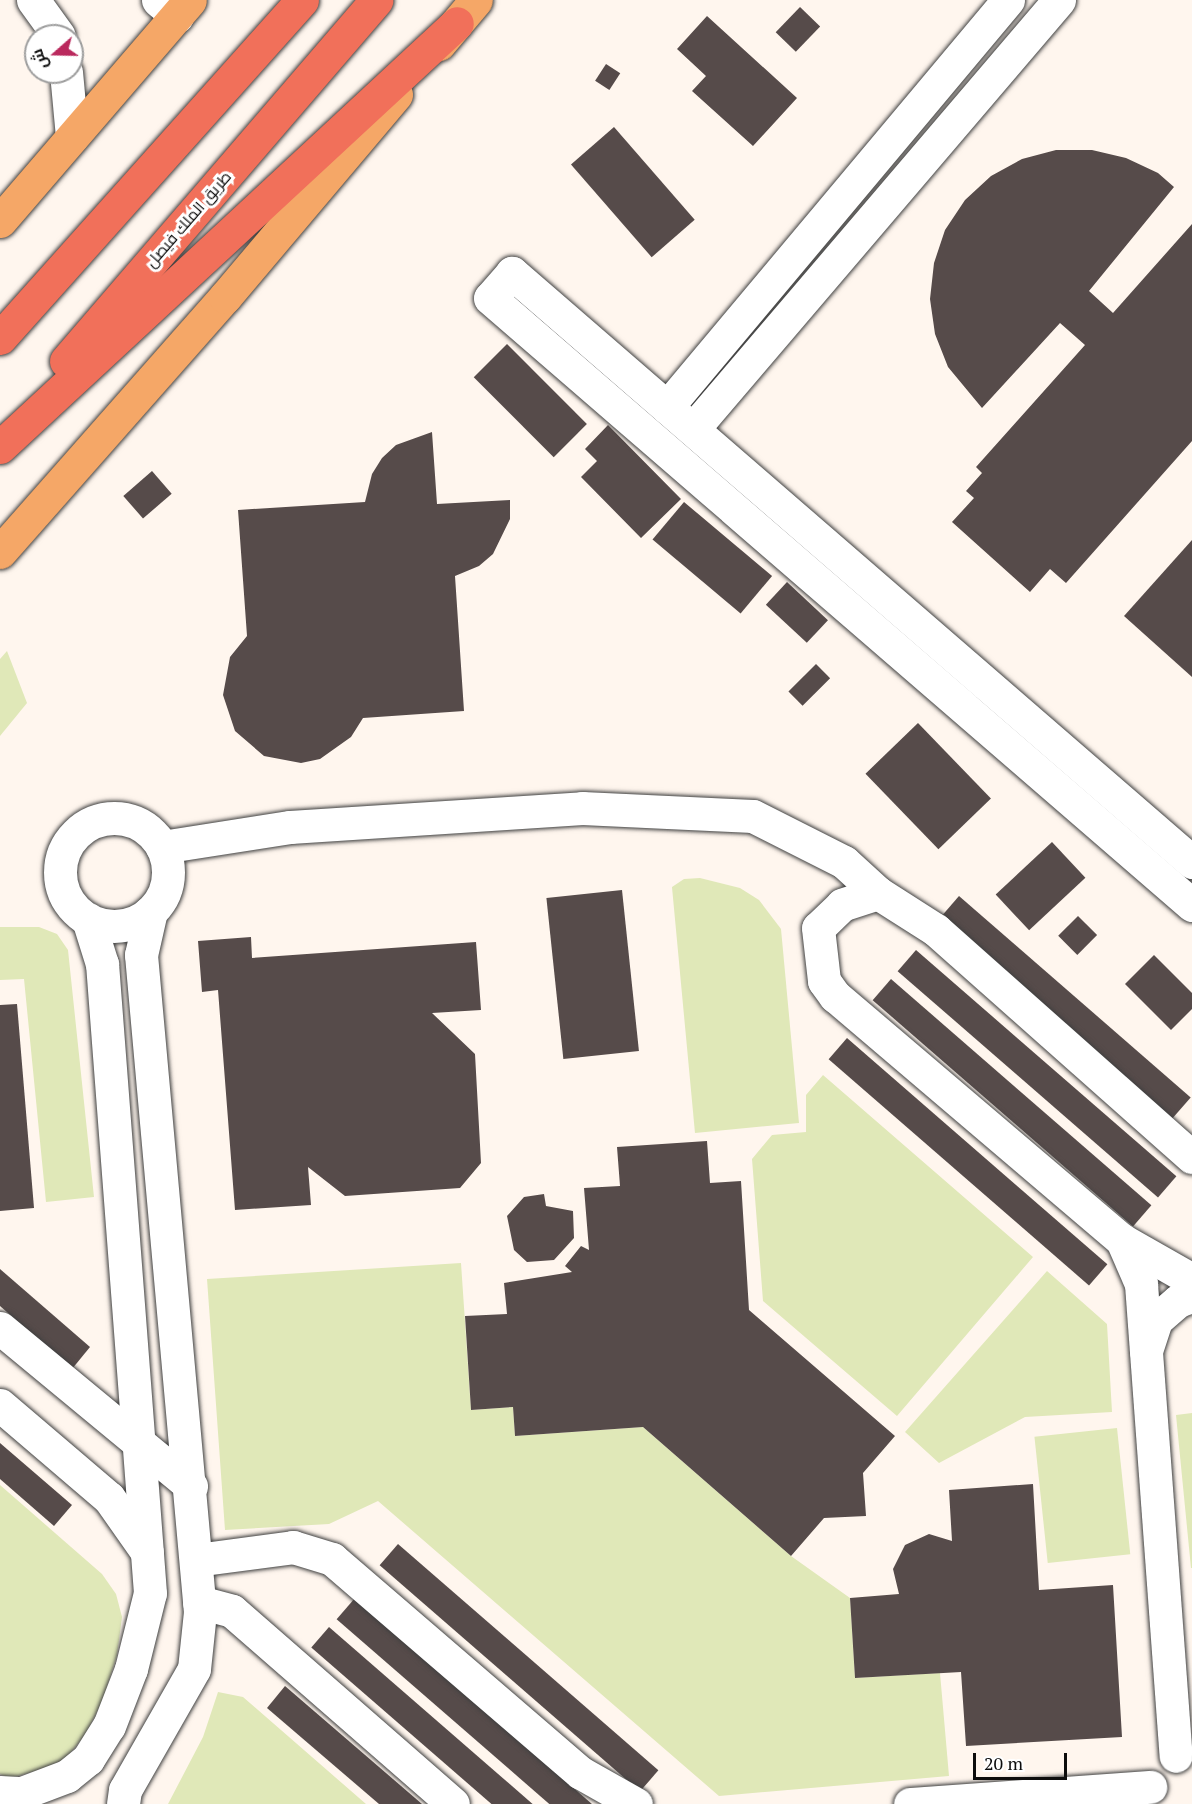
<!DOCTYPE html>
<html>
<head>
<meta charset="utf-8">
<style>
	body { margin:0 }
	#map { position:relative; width:1192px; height:1804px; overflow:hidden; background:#fff6ee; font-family:"PT Serif",Cairo,serif }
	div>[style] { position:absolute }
	.green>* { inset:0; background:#e0e8b8; transform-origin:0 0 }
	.building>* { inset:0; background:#564b4a; transform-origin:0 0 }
	.roads { filter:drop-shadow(0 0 2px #404040) drop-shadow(0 0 2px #404040) }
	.minor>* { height:33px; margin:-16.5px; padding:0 16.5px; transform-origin:16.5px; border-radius:16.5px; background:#fff }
	.minor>.ring { margin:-16.5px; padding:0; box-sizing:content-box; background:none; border:33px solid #fff; border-radius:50% }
	.major>* { height:33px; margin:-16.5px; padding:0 16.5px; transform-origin:16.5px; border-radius:16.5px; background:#f5a767 }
	.highway>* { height:33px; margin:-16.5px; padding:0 16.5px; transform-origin:16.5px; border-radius:16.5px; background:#f1705a }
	span { translate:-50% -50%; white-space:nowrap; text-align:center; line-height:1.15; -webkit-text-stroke:6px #fff; paint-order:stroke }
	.street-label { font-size:16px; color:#0d0d0d }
	.north { position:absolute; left:24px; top:24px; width:60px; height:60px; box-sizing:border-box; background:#fff; border:2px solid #9e9e9e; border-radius:50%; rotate:250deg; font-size:16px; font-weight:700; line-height:24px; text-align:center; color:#0d0d0d }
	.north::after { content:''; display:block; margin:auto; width:21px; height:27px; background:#ba295d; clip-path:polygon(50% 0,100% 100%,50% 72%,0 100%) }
	.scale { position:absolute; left:973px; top:1753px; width:94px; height:27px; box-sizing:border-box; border:3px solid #0d0d0d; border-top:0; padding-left:8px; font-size:18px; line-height:21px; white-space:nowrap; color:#0d0d0d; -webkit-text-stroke:4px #fff; paint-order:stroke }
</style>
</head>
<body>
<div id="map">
	<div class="green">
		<div style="clip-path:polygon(7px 651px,27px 703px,0 736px,0 659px)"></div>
		<div style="clip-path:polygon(700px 878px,740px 888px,759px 900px,781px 929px,799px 1123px,695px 1133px,672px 887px,684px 879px)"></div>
		<div style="clip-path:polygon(0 927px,39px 927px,57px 934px,68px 950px,94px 1197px,46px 1202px,24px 979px,0 980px)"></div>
		<div style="clip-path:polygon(823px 1075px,1033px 1257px,897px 1416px,763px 1301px,752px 1159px,772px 1135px,806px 1132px,806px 1095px)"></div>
		<div style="clip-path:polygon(461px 1263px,471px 1410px,513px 1407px,515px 1436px,643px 1427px,791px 1556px,850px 1598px,855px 1678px,940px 1673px,949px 1776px,719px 1796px,378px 1501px,329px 1524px,225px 1530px,207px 1279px)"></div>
		<div style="clip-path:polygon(1047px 1271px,1107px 1324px,1112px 1412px,1025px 1417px,939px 1463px,905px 1432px)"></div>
		<div style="clip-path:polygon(1192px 1413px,1192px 1568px,1191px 1568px,1176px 1415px)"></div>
		<div style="left:1117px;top:1428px;width:127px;height:83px;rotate:84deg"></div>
		<div style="clip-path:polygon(0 1485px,102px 1574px,116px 1594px,122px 1617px,117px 1655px,102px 1702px,85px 1735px,66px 1758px,47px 1768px,10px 1778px,0 1774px)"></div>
		<div style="clip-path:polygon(218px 1692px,243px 1697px,366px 1804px,168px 1804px,203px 1737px)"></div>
	</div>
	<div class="building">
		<div style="left:800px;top:7px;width:28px;height:35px;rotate:44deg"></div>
		<div style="clip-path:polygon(707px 16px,797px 98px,753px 146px,692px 91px,706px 76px,677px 49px)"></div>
		<div style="left:606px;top:64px;width:17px;height:20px;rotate:33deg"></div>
		<div style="left:614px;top:127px;width:123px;height:57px;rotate:49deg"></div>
		<div style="clip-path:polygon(1056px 150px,1092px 150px,1126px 158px,1158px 173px,1174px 187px,1089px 291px,1113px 313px,1192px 224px,1192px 441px,1066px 583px,1050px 569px,1030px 592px,952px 522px,974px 498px,966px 491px,982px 473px,976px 467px,1085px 345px,1060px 323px,982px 408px,948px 367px,935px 334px,930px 299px,934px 263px,945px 230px,965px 200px,991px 176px,1022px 159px)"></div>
		<div style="left:507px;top:344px;width:113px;height:47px;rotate:45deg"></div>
		<div style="clip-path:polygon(608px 425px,681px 499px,641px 538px,581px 477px,597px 461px,585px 449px)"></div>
		<div style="clip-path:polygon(432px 432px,437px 504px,510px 500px,510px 519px,493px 554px,479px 566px,455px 576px,464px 711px,363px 718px,351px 737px,320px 759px,301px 763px,264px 756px,235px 731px,223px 695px,230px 657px,247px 636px,238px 510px,365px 502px,372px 474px,382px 458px,396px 445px)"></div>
		<div style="left:152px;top:471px;width:30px;height:38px;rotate:49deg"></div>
		<div style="left:684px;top:502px;width:115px;height:49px;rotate:40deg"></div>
		<div style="clip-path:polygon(1192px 540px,1192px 677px,1124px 616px)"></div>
		<div style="left:787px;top:582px;width:56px;height:31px;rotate:43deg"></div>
		<div style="left:816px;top:664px;width:20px;height:39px;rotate:45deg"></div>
		<div style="left:918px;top:723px;width:105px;height:73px;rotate:46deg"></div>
		<div style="left:1052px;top:842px;width:49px;height:77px;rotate:47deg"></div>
		<div style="left:622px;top:890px;width:162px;height:76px;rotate:84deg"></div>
		<div style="left:959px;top:896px;width:307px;height:28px;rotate:41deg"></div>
		<div style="left:1078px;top:916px;width:27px;height:28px;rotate:45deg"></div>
		<div style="clip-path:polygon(251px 937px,252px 958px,476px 942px,481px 1010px,432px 1013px,475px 1054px,481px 1163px,460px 1188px,345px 1196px,308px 1167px,311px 1205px,235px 1210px,218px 990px,202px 992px,198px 941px)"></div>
		<div style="left:916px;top:950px;width:345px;height:28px;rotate:41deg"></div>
		<div style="clip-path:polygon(1154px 955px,1192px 993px,1192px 1009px,1171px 1030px,1125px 984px)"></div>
		<div style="left:891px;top:979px;width:345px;height:28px;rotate:41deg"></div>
		<div style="clip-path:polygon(17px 1004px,34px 1208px,0 1211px,0 1005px)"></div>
		<div style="left:847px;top:1038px;width:345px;height:28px;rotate:41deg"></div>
		<div style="clip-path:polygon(707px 1141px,710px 1183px,741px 1181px,749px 1310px,895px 1436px,863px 1473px,866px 1516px,824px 1518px,791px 1556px,643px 1427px,515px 1436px,513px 1407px,471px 1410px,465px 1316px,507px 1314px,504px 1283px,572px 1272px,565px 1266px,581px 1246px,589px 1250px,584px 1188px,620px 1186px,617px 1147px)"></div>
		<div style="clip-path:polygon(544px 1194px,546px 1206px,573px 1211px,574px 1238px,554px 1260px,527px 1262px,514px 1250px,507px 1216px,524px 1197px)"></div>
		<div style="clip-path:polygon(0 1269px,90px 1347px,72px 1369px,0 1306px)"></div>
		<div style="clip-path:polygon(0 1443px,72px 1505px,54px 1526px,0 1479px)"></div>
		<div style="clip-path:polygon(1033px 1484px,1039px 1590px,1113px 1585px,1122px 1737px,966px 1746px,961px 1672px,855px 1678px,850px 1598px,899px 1594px,893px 1569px,905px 1545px,929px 1534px,952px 1541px,949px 1490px)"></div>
		<div style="left:398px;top:1544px;width:345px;height:28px;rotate:41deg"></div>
		<div style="left:355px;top:1598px;width:316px;height:28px;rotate:41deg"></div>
		<div style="left:329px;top:1627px;width:272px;height:27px;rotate:41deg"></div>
		<div style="clip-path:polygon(285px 1686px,422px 1804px,379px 1804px,267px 1708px)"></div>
	</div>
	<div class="roads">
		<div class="minor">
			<div style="left:33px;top:0;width:44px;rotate:54.2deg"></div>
			<div style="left:158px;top:0;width:25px;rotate:40deg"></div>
			<div style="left:66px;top:72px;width:65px;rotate:84.7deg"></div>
			<div style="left:667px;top:407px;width:531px;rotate:-50.04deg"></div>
			<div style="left:693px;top:429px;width:564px;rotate:-49.53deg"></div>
			<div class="ring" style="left:60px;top:818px;width:75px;height:75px"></div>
			<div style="left:162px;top:847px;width:130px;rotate:-8.9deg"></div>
			<div style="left:290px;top:827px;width:293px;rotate:-3.7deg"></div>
			<div style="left:582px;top:808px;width:171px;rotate:2.7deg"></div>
			<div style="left:753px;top:816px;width:102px;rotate:26.8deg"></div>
			<div style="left:844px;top:862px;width:46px;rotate:42.4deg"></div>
			<div style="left:878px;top:893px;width:69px;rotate:32.5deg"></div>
			<div style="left:936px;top:930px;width:342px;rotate:41.6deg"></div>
			<div style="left:1192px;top:862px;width:900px;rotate:-139.1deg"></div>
			<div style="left:512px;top:273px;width:33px;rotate:131deg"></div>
			<div style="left:490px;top:298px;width:928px;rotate:40.85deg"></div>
			<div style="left:878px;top:893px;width:38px;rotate:162deg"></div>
			<div style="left:842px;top:905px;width:33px;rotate:136deg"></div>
			<div style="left:818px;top:928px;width:53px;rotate:83.5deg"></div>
			<div style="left:824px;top:981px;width:19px;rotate:54deg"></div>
			<div style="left:835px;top:996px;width:377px;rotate:40.4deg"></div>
			<div style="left:1122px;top:1240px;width:48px;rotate:66.6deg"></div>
			<div style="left:1141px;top:1284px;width:473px;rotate:85.8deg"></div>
			<div style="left:1122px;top:1240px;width:81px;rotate:29.7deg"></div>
			<div style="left:0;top:1328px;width:248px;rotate:39.6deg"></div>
			<div style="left:1146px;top:1351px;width:33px;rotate:-72deg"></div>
			<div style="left:1156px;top:1320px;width:29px;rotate:-41deg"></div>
			<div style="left:1178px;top:1301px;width:15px;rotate:-20deg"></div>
			<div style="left:0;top:1405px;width:143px;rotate:40.5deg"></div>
			<div style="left:109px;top:1498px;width:66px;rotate:54.9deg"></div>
			<div style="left:196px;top:1560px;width:98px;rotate:-7.6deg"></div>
			<div style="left:293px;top:1547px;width:41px;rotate:17.1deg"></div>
			<div style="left:332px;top:1559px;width:328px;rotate:40.7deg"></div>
			<div style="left:581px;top:1773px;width:63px;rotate:29.4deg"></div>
			<div style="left:199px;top:1602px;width:34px;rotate:15deg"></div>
			<div style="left:232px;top:1611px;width:293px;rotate:41.1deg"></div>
			<div style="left:0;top:1792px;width:22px;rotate:3deg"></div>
			<div style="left:22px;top:1793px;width:48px;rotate:-20.7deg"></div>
			<div style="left:67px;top:1776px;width:27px;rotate:-39deg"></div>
			<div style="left:88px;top:1759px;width:39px;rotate:-58deg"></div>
			<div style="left:109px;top:1726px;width:61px;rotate:-68.9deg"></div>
			<div style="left:131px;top:1669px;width:78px;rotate:-76deg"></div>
			<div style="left:150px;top:1593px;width:631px;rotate:-94.36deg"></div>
			<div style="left:102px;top:964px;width:47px;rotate:-107.3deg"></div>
			<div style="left:123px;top:1804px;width:14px;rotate:-82deg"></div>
			<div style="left:125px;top:1790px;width:139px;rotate:-60.3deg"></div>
			<div style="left:194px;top:1669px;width:57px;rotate:-84deg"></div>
			<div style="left:200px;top:1612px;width:660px;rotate:-95.13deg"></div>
			<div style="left:141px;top:955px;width:45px;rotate:-77.2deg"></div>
			<div style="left:910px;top:1804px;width:241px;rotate:-4.1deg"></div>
		</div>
		<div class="major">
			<div style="left:439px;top:44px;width:57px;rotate:-49.9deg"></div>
			<div style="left:0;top:221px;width:291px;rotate:-49.3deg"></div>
			<div style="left:0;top:552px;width:340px;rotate:-48.6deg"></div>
			<div style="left:225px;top:297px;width:265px;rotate:-49.8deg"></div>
		</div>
		<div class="highway">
			<div style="left:0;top:338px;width:453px;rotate:-48.2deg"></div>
			<div style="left:66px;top:361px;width:476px;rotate:-49.3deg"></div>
			<div style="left:0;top:447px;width:623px;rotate:-42.85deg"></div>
		</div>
	</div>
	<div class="street-label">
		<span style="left:188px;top:219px;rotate:-49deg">طريق الملك فيصل</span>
	</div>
	<div class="north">ش</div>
	<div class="scale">20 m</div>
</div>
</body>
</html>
